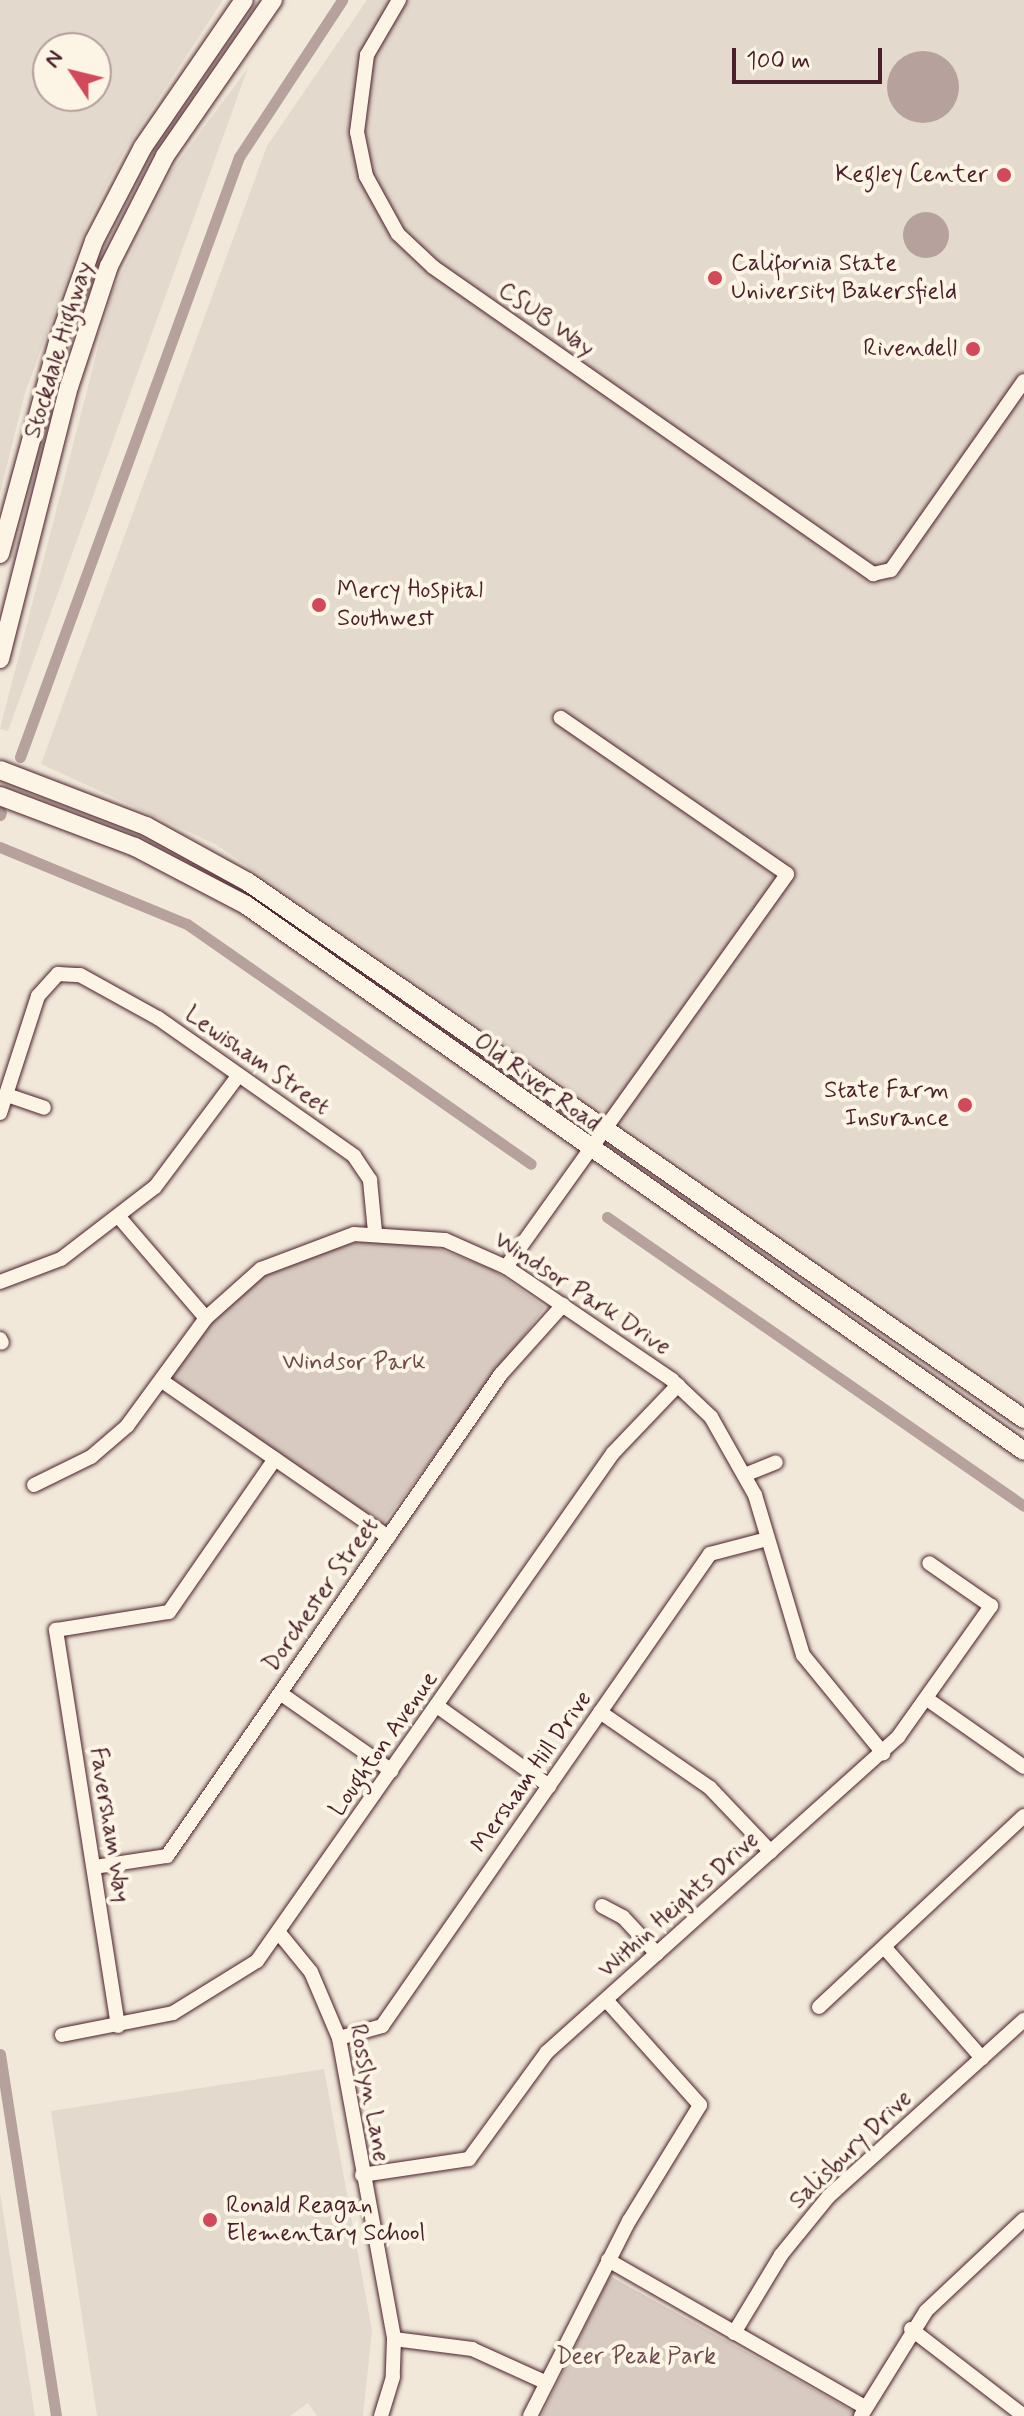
<!DOCTYPE html>
<html>
<head>
<meta charset="utf-8">
<style>
	body { margin:0 }
	#map { position:relative; width:1024px; height:2416px; overflow:hidden; background:#f1e8da; font-family:Mynerve,sans-serif }
	div>[style] { position:absolute }
	.built>* { inset:0; background:#e4d9cd }
	.green>* { inset:0; background:#d8cac0 }
	.water>* { inset:0; background:#b6a19c }
	.round { border-radius:50% }
	.canal>* { height:11px; margin:-5.5px; padding:0 5.5px; transform-origin:5.5px; border-radius:5.5px; background:#b6a19c }
	.roads { filter:drop-shadow(0 0 2px #4a1f2b) drop-shadow(0 0 2px #4a1f2b) }
	.minor>* { height:14px; margin:-7px; padding:0 7px; transform-origin:7px; border-radius:7px; background:#fcf5e5 }
	.major>* { height:18px; margin:-9px; padding:0 9px; transform-origin:9px; border-radius:9px; background:#fcf5e5 }
	.dots>* { width:22px; height:22px; translate:-50% -50%; box-sizing:border-box; border:4px solid #fcf5e5; border-radius:50% }
	span { translate:-50% -50%; white-space:nowrap; text-align:center; line-height:1.15; -webkit-text-stroke:8px #fcf5e5; paint-order:stroke }
	.poi-label { font-size:24px; color:#4a1f2b }
	.right { translate:-100% -50%; text-align:right }
	.left { translate:0 -50%; text-align:left }
	.street-label { font-size:24px; color:#4a1f2b }
	.park-label { font-size:24px; color:#6e4a50 }
	.north { position:absolute; left:32px; top:32px; width:80px; height:80px; box-sizing:border-box; background:#fcf5e5; border:2px solid #b59f9b; border-radius:50%; rotate:305deg; font-size:22px; font-weight:700; line-height:32px; text-align:center; color:#4a1f2b }
	.north::after { content:''; display:block; margin:auto; width:28px; height:36px; background:#d1495b; clip-path:polygon(50% 0,100% 100%,50% 72%,0 100%) }
	.scale { position:absolute; left:732px; top:48px; width:150px; height:36px; box-sizing:border-box; border:4px solid #4a1f2b; border-top:0; padding-left:10px; font-size:24px; line-height:28px; white-space:nowrap; color:#4a1f2b; -webkit-text-stroke:6px #fcf5e5; paint-order:stroke }
</style>
</head>
<body>
<div id="map">
	<div class="built">
		<div style="clip-path:polygon(evenodd,0 0,223px 0,126px 148px,87px 224px,25px 393px,0 493px,0 0,48px 48px,96px 48px,96px 96px,48px 96px,48px 48px)"></div>
		<div style="clip-path:polygon(367px 0,1024px 0,1024px 1402px,215px 844px,41px 764px,267px 146px)"></div>
		<div style="clip-path:polygon(248px 68px,8px 731px,0 729px,112px 293px,170px 173px)"></div>
		<div style="clip-path:polygon(324px 2069px,372px 2330px,363px 2416px,317px 2416px,308px 2403px,290px 2416px,97px 2416px,51px 2111px)"></div>
		<div style="clip-path:polygon(0 2192px,35px 2416px,0 2416px)"></div>
	</div>
	<div class="green">
		<div style="clip-path:polygon(370px 1240px,423px 1243px,492px 1269px,545px 1307px,380px 1528px,169px 1380px,216px 1314px,257px 1279px,307px 1252px)"></div>
		<div style="clip-path:polygon(610px 2276px,856px 2413px,855px 2416px,541px 2416px)"></div>
	</div>
	<div class="water">
		<div class="round" style="left:887px;top:51px;width:72px;height:72px"></div>
		<div class="round" style="left:903px;top:212px;width:46px;height:46px"></div>
	</div>
	<div class="canal">
		<div style="left:20px;top:757px;width:639px;rotate:-69.95deg"></div>
		<div style="left:239px;top:157px;width:188px;rotate:-56.7deg"></div>
		<div style="left:0;top:815px;width:3px;rotate:-72deg"></div>
		<div style="left:0;top:847px;width:202px;rotate:22.4deg"></div>
		<div style="left:187px;top:924px;width:419px;rotate:34.9deg"></div>
		<div style="left:607px;top:1217px;width:507px;rotate:34.72deg"></div>
		<div style="left:0;top:2054px;width:366px;rotate:81.2deg"></div>
	</div>
	<div class="roads">
		<div class="minor">
			<div style="left:399px;top:0;width:64px;rotate:120.2deg"></div>
			<div style="left:367px;top:55px;width:78px;rotate:97.4deg"></div>
			<div style="left:357px;top:132px;width:45px;rotate:78.4deg"></div>
			<div style="left:366px;top:176px;width:66px;rotate:61.1deg"></div>
			<div style="left:398px;top:234px;width:48px;rotate:43.3deg"></div>
			<div style="left:433px;top:267px;width:537px;rotate:34.9deg"></div>
			<div style="left:873px;top:574px;width:18px;rotate:-13deg"></div>
			<div style="left:891px;top:570px;width:231px;rotate:-54.9deg"></div>
			<div style="left:7px;top:1095px;width:39px;rotate:19deg"></div>
			<div style="left:0;top:1113px;width:123px;rotate:-72deg"></div>
			<div style="left:38px;top:996px;width:30px;rotate:-48deg"></div>
			<div style="left:58px;top:974px;width:22px;rotate:3deg"></div>
			<div style="left:80px;top:975px;width:89px;rotate:28.9deg"></div>
			<div style="left:158px;top:1018px;width:240px;rotate:35.1deg"></div>
			<div style="left:354px;top:1156px;width:29px;rotate:56deg"></div>
			<div style="left:370px;top:1180px;width:52px;rotate:84.5deg"></div>
			<div style="left:119px;top:1217px;width:133px;rotate:49.3deg"></div>
			<div style="left:506px;top:1267px;width:483px;rotate:-54.4deg"></div>
			<div style="left:787px;top:874px;width:275px;rotate:-145.4deg"></div>
			<div style="left:0;top:1282px;width:65px;rotate:-20.7deg"></div>
			<div style="left:61px;top:1259px;width:118px;rotate:-37.5deg"></div>
			<div style="left:155px;top:1187px;width:139px;rotate:-53.2deg"></div>
			<div style="left:0;top:1339px;width:4px;rotate:63deg"></div>
			<div style="left:162px;top:1381px;width:275px;rotate:34.6deg"></div>
			<div style="left:747px;top:1474px;width:31px;rotate:-22deg"></div>
			<div style="left:34px;top:1485px;width:64px;rotate:-26.2deg"></div>
			<div style="left:91px;top:1457px;width:48px;rotate:-40.7deg"></div>
			<div style="left:127px;top:1426px;width:134px;rotate:-53.8deg"></div>
			<div style="left:206px;top:1318px;width:74px;rotate:-41.7deg"></div>
			<div style="left:261px;top:1269px;width:99px;rotate:-20.6deg"></div>
			<div style="left:354px;top:1234px;width:91px;rotate:3.8deg"></div>
			<div style="left:445px;top:1240px;width:67px;rotate:23.9deg"></div>
			<div style="left:506px;top:1267px;width:201px;rotate:34.2deg"></div>
			<div style="left:672px;top:1380px;width:54px;rotate:43.5deg"></div>
			<div style="left:711px;top:1417px;width:90px;rotate:60.6deg"></div>
			<div style="left:755px;top:1495px;width:167px;rotate:73.3deg"></div>
			<div style="left:803px;top:1655px;width:127px;rotate:50.8deg"></div>
			<div style="left:280px;top:1693px;width:136px;rotate:34.9deg"></div>
			<div style="left:927px;top:1699px;width:118px;rotate:35deg"></div>
			<div style="left:437px;top:1706px;width:138px;rotate:35.5deg"></div>
			<div style="left:600px;top:1712px;width:134px;rotate:34.6deg"></div>
			<div style="left:710px;top:1788px;width:88px;rotate:46.4deg"></div>
			<div style="left:94px;top:1867px;width:74px;rotate:-8.6deg"></div>
			<div style="left:167px;top:1856px;width:586px;rotate:-55.28deg"></div>
			<div style="left:501px;top:1374px;width:93px;rotate:-48.1deg"></div>
			<div style="left:602px;top:1906px;width:24px;rotate:28deg"></div>
			<div style="left:623px;top:1917px;width:50px;rotate:47.4deg"></div>
			<div style="left:280px;top:1934px;width:49px;rotate:50.8deg"></div>
			<div style="left:311px;top:1972px;width:72px;rotate:67deg"></div>
			<div style="left:339px;top:2038px;width:306px;rotate:79.6deg"></div>
			<div style="left:394px;top:2339px;width:38px;rotate:92deg"></div>
			<div style="left:393px;top:2377px;width:41px;rotate:107.1deg"></div>
			<div style="left:885px;top:1948px;width:147px;rotate:48.6deg"></div>
			<div style="left:819px;top:2007px;width:280px;rotate:-43deg"></div>
			<div style="left:118px;top:2026px;width:401px;rotate:-98.9deg"></div>
			<div style="left:56px;top:1630px;width:114px;rotate:-9.1deg"></div>
			<div style="left:169px;top:1612px;width:186px;rotate:-55.3deg"></div>
			<div style="left:62px;top:2035px;width:113px;rotate:-11.2deg"></div>
			<div style="left:173px;top:2013px;width:99px;rotate:-31.8deg"></div>
			<div style="left:257px;top:1961px;width:620px;rotate:-54.98deg"></div>
			<div style="left:613px;top:1453px;width:94px;rotate:-46.3deg"></div>
			<div style="left:339px;top:2038px;width:45px;rotate:-15.6deg"></div>
			<div style="left:382px;top:2026px;width:575px;rotate:-55.2deg"></div>
			<div style="left:710px;top:1554px;width:59px;rotate:-14.7deg"></div>
			<div style="left:362px;top:2175px;width:108px;rotate:-8.5deg"></div>
			<div style="left:469px;top:2159px;width:132px;rotate:-53.9deg"></div>
			<div style="left:547px;top:2052px;width:472px;rotate:-41.9deg"></div>
			<div style="left:898px;top:1737px;width:161px;rotate:-54.6deg"></div>
			<div style="left:991px;top:1606px;width:75px;rotate:-145.3deg"></div>
			<div style="left:608px;top:2260px;width:296px;rotate:29.8deg"></div>
			<div style="left:911px;top:2329px;width:143px;rotate:37.6deg"></div>
			<div style="left:734px;top:2333px;width:91px;rotate:-58.9deg"></div>
			<div style="left:781px;top:2255px;width:76px;rotate:-50.9deg"></div>
			<div style="left:829px;top:2196px;width:263px;rotate:-42.1deg"></div>
			<div style="left:394px;top:2339px;width:79px;rotate:7.3deg"></div>
			<div style="left:472px;top:2349px;width:82px;rotate:24.4deg"></div>
			<div style="left:530px;top:2416px;width:219px;rotate:-63.1deg"></div>
			<div style="left:629px;top:2221px;width:136px;rotate:-58.5deg"></div>
			<div style="left:700px;top:2105px;width:141px;rotate:-131.8deg"></div>
			<div style="left:861px;top:2416px;width:123px;rotate:-58.2deg"></div>
			<div style="left:926px;top:2311px;width:134px;rotate:-43.2deg"></div>
		</div>
		<div class="major">
			<div style="left:0;top:554px;width:223px;rotate:-74.7deg"></div>
			<div style="left:59px;top:339px;width:104px;rotate:-70.3deg"></div>
			<div style="left:94px;top:241px;width:106px;rotate:-62.5deg"></div>
			<div style="left:143px;top:147px;width:178px;rotate:-55.5deg"></div>
			<div style="left:0;top:659px;width:281px;rotate:-75.8deg"></div>
			<div style="left:69px;top:387px;width:127px;rotate:-71.7deg"></div>
			<div style="left:109px;top:266px;width:123px;rotate:-63deg"></div>
			<div style="left:165px;top:156px;width:190px;rotate:-55.3deg"></div>
			<div style="left:0;top:770px;width:156px;rotate:21deg"></div>
			<div style="left:146px;top:826px;width:116px;rotate:28.8deg"></div>
			<div style="left:248px;top:882px;width:944px;rotate:34.68deg"></div>
			<div style="left:0;top:796px;width:144px;rotate:20.7deg"></div>
			<div style="left:135px;top:847px;width:125px;rotate:27.6deg"></div>
			<div style="left:246px;top:905px;width:950px;rotate:35.06deg"></div>
		</div>
	</div>
	<div class="dots">
		<div style="left:1004px;top:175px;background:#d1495b"></div>
		<div style="left:715px;top:278px;background:#d1495b"></div>
		<div style="left:973px;top:349px;background:#d1495b"></div>
		<div style="left:319px;top:605px;background:#d1495b"></div>
		<div style="left:965px;top:1105px;background:#d1495b"></div>
		<div style="left:210px;top:2220px;background:#d1495b"></div>
	</div>
	<div class="poi-label">
		<span class="right" style="left:988px;top:175px">Kegley Center</span>
		<span class="left" style="left:731px;top:278px">California State<br>University Bakersfield</span>
		<span class="right" style="left:957px;top:349px">Rivendell</span>
		<span class="left" style="left:337px;top:605px">Mercy Hospital<br>Southwest</span>
		<span class="right" style="left:949px;top:1105px">State Farm<br>Insurance</span>
		<span class="left" style="left:226px;top:2220px">Ronald Reagan<br>Elementary School</span>
	</div>
	<div class="street-label">
		<span style="left:546px;top:320px;rotate:35deg">CSUB Way</span>
		<span style="left:59px;top:350px;rotate:-73deg">Stockdale Highway</span>
		<span style="left:257px;top:1061px;rotate:35deg">Lewisham Street</span>
		<span style="left:537px;top:1083px;rotate:36deg">Old River Road</span>
		<span style="left:582px;top:1294px;rotate:33deg">Windsor Park Drive</span>
		<span style="left:321px;top:1595px;rotate:-55deg">Dorchester Street</span>
		<span style="left:384px;top:1744px;rotate:-55deg">Loughton Avenue</span>
		<span style="left:532px;top:1772px;rotate:-55deg">Mersham Hill Drive</span>
		<span style="left:109px;top:1825px;rotate:81deg">Faversham Way</span>
		<span style="left:679px;top:1905px;rotate:-42deg">Within Heights Drive</span>
		<span style="left:369px;top:2093px;rotate:80deg">Rosslyn Lane</span>
		<span style="left:851px;top:2150px;rotate:-44deg">Salisbury Drive</span>
	</div>
	<div class="park-label">
		<span style="left:354px;top:1363px">Windsor Park</span>
		<span style="left:636px;top:2357px">Deer Peak Park</span>
	</div>
	<div class="north">N</div>
	<div class="scale">100 m</div>
</div>
</body>
</html>
